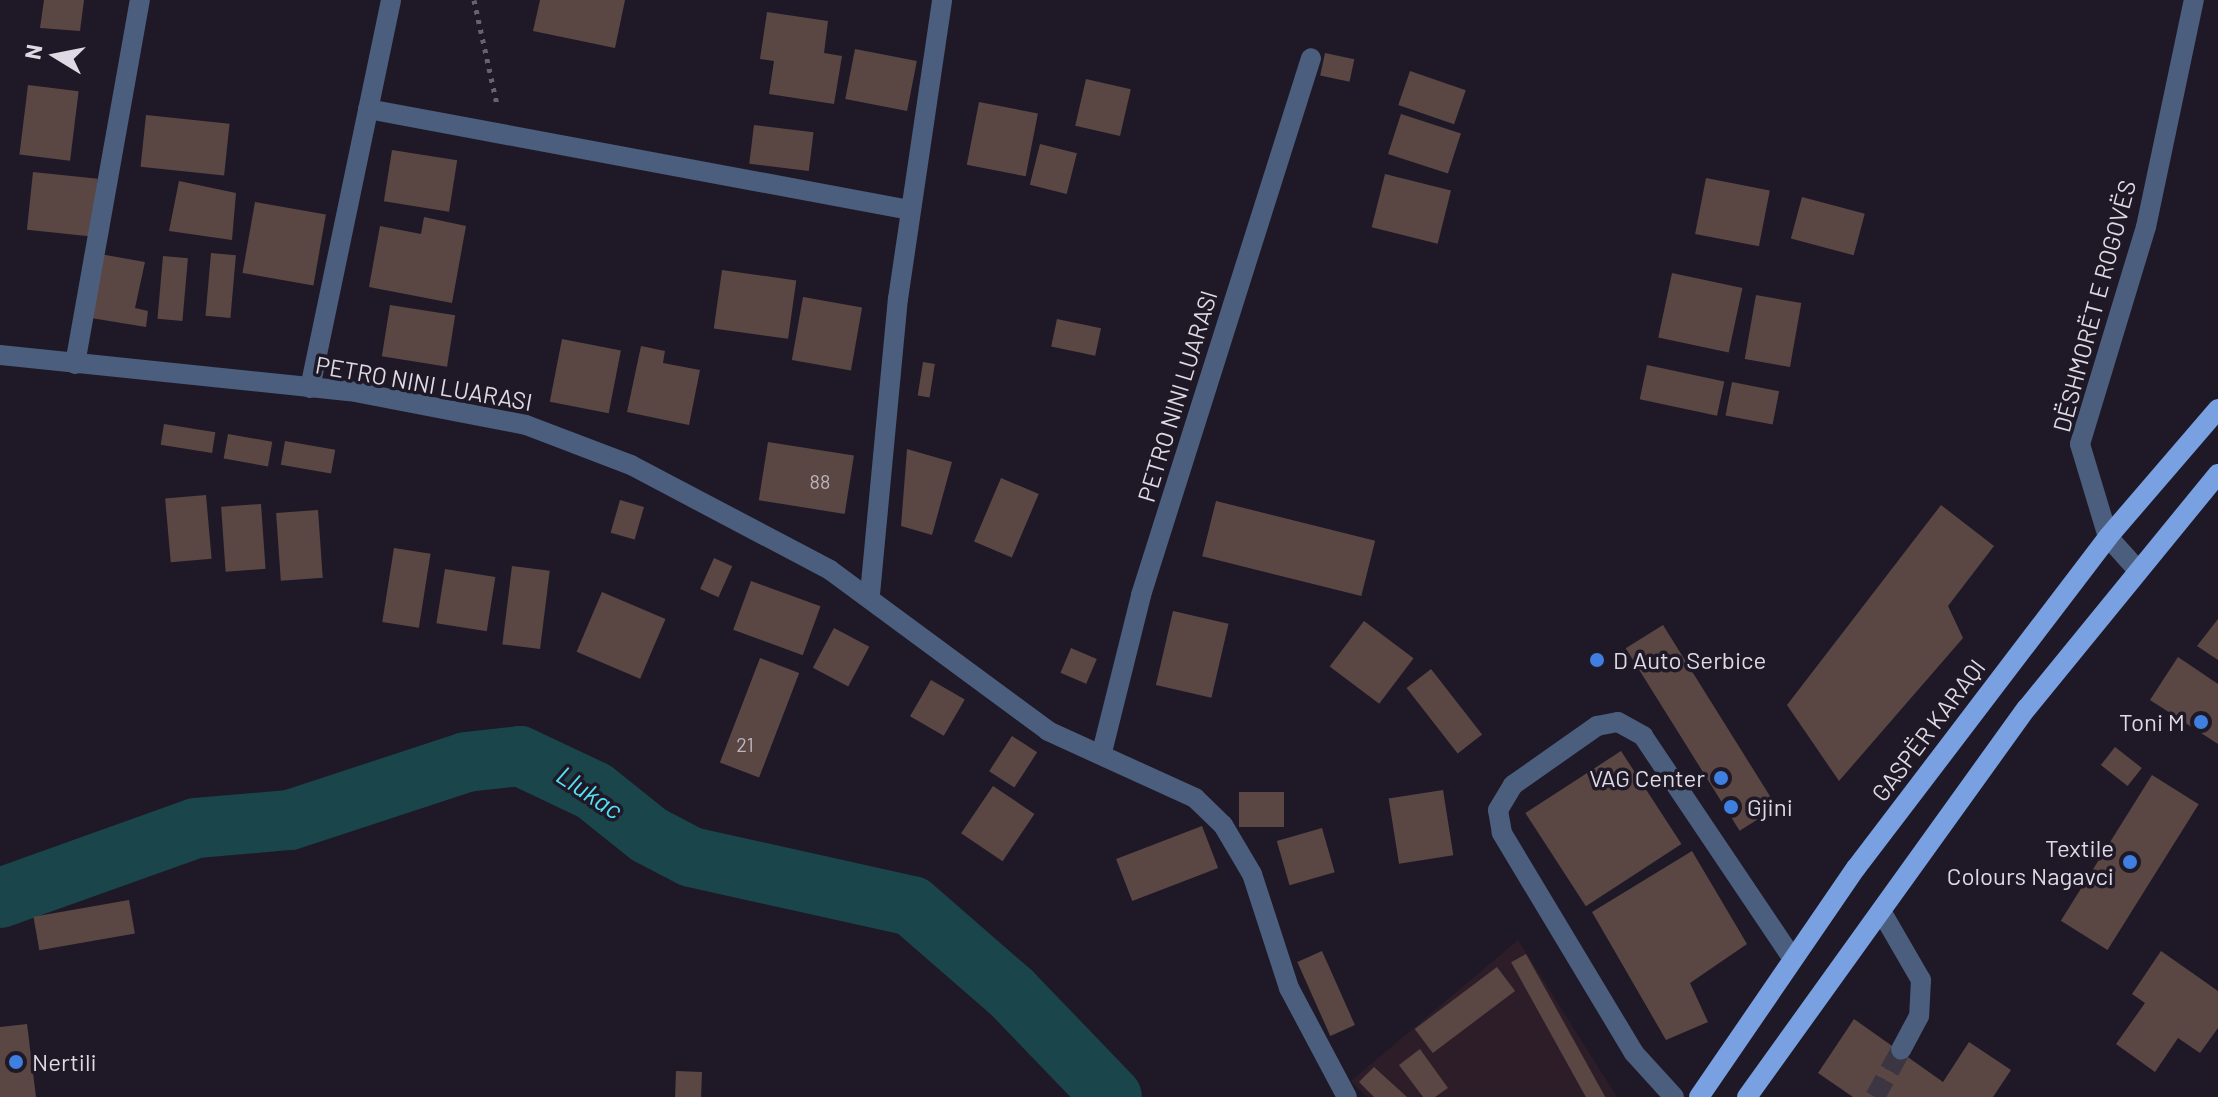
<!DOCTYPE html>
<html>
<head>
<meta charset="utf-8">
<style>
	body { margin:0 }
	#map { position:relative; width:2218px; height:1097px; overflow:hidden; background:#1f1927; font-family:Barlow,sans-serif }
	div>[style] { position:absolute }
	.commercial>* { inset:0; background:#2d1d28 }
	.river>* { height:60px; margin:-30px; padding:0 30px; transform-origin:30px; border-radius:30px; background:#19454b }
	.building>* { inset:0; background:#5a4743; transform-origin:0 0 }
	.minor-tunnel>* { height:20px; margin-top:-10px; transform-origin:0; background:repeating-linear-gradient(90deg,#3c3643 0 20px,transparent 0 30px) }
	.path>* { height:5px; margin-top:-2.5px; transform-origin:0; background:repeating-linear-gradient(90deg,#67626e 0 4px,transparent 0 10px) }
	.minor>* { height:20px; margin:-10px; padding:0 10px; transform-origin:10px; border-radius:10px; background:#4b5e7d }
	.major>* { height:20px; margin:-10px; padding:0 10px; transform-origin:10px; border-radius:10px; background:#79a0e0 }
	.dots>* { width:22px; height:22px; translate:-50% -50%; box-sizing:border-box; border:4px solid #1f1927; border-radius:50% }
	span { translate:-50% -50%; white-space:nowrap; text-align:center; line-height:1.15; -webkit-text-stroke:7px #1f1927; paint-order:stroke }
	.number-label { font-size:20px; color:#bcb5bb }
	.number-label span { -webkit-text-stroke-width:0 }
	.street-label { font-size:24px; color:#dddae3 }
	.poi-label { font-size:24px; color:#dddae3 }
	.left { translate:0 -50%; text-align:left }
	.right { translate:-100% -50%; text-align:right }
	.water-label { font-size:26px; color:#55e2f4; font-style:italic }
	.north { position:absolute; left:16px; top:16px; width:80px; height:80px; -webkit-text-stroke:6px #1f1927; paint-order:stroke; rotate:280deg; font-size:22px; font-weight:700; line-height:32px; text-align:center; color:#dddae3 }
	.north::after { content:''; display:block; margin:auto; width:28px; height:36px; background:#dddae3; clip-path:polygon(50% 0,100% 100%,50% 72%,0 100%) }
</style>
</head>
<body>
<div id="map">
	<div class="commercial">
		<div style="clip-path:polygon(1518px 940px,1617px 1097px,1367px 1097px,1351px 1081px)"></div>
	</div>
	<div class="river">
		<div style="left:0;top:898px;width:208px;rotate:-19.7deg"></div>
		<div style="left:196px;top:828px;width:94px;rotate:-4.9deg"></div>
		<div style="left:290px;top:820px;width:185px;rotate:-18.2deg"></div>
		<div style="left:466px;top:762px;width:54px;rotate:-6.3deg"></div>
		<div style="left:520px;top:756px;width:82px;rotate:25.3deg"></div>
		<div style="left:594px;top:791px;width:70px;rotate:38.7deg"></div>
		<div style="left:649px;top:835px;width:47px;rotate:27.6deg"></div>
		<div style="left:691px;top:857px;width:226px;rotate:12.5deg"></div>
		<div style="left:912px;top:906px;width:133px;rotate:41deg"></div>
		<div style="left:1012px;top:993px;width:144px;rotate:46.1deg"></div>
	</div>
	<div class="building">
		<div style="clip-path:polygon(44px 0,84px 0,80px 31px,40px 28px)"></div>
		<div style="clip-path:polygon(540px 0,625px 0,615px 48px,533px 31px)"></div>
		<div style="clip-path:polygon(767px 12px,828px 21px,824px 53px,842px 56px,834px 104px,769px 94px,774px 61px,760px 59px)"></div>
		<div style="left:855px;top:49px;width:63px;height:51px;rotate:11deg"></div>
		<div style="left:1325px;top:53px;width:30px;height:23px;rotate:12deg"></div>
		<div style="left:1410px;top:71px;width:59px;height:36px;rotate:19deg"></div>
		<div style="left:1086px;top:79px;width:46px;height:48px;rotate:13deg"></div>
		<div style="left:28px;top:85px;width:51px;height:70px;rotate:7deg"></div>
		<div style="left:979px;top:102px;width:60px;height:64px;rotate:11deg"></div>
		<div style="left:1401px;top:114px;width:63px;height:42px;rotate:18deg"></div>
		<div style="left:146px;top:115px;width:84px;height:52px;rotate:6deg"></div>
		<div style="left:754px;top:125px;width:60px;height:39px;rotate:7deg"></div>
		<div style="left:1040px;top:144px;width:38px;height:42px;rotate:14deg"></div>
		<div style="left:392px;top:150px;width:66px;height:52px;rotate:9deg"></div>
		<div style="left:33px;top:172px;width:65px;height:58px;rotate:6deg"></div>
		<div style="left:1385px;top:174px;width:68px;height:55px;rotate:14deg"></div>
		<div style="left:1706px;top:178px;width:65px;height:57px;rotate:11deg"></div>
		<div style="clip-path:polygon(179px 181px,236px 193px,232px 240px,169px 231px)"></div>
		<div style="left:1802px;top:197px;width:65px;height:43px;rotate:15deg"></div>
		<div style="left:255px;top:202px;width:72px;height:72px;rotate:10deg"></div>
		<div style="clip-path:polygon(424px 217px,466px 226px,452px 303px,369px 287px,380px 226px,421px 234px)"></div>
		<div style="left:211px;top:253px;width:25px;height:63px;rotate:5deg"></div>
		<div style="clip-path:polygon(100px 254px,145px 262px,135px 308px,148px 311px,146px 327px,91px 318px)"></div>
		<div style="left:163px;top:256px;width:25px;height:63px;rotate:5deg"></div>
		<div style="left:722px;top:270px;width:75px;height:59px;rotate:8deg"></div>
		<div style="left:1672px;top:273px;width:72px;height:66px;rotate:12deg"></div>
		<div style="left:1756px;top:295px;width:46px;height:65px;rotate:10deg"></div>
		<div style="left:803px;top:297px;width:60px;height:64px;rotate:10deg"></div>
		<div style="left:390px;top:305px;width:66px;height:52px;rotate:9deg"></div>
		<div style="left:1057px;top:319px;width:45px;height:28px;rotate:12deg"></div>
		<div style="left:562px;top:339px;width:60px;height:64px;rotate:11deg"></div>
		<div style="clip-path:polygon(641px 346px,665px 351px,663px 363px,700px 370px,689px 425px,627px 412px)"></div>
		<div style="left:923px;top:362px;width:12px;height:34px;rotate:9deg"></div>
		<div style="left:1647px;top:365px;width:79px;height:35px;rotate:12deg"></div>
		<div style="left:1732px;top:382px;width:48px;height:34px;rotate:11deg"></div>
		<div style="left:164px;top:424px;width:52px;height:21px;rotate:9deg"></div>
		<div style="left:228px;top:434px;width:45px;height:25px;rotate:10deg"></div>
		<div style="left:285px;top:441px;width:51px;height:24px;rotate:10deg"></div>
		<div style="left:768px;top:442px;width:87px;height:59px;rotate:9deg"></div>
		<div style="clip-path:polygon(907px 449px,952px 462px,932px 535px,901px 526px)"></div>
		<div style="left:1001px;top:478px;width:41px;height:69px;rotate:23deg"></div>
		<div style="left:206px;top:495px;width:64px;height:41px;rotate:85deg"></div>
		<div style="left:620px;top:500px;width:25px;height:34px;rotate:16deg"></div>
		<div style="left:1216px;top:501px;width:164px;height:57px;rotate:14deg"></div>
		<div style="left:261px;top:504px;width:65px;height:40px;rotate:86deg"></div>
		<div style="clip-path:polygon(1941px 505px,1994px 546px,1948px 606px,1963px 638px,1839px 781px,1787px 705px)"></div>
		<div style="left:318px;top:510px;width:68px;height:42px;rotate:86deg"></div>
		<div style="left:394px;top:548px;width:37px;height:75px;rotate:9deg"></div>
		<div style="left:714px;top:558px;width:20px;height:34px;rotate:24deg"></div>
		<div style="left:512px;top:566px;width:38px;height:79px;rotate:7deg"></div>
		<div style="left:445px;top:569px;width:51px;height:55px;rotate:9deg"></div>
		<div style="left:751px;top:581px;width:74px;height:52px;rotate:20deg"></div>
		<div style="left:602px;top:592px;width:69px;height:65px;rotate:23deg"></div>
		<div style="left:1173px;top:611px;width:57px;height:76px;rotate:13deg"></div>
		<div style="clip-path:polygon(2218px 619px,2218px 660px,2197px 646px)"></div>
		<div style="left:1364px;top:621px;width:62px;height:57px;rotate:37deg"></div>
		<div style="left:1663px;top:625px;width:215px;height:44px;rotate:58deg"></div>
		<div style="left:834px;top:628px;width:40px;height:45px;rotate:28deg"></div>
		<div style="left:1071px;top:648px;width:28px;height:27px;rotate:23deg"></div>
		<div style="clip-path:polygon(2178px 657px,2218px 684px,2218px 744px,2150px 700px)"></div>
		<div style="left:760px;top:658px;width:42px;height:112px;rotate:21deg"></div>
		<div style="left:1431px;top:669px;width:83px;height:31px;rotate:52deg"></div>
		<div style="left:931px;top:680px;width:39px;height:42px;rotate:30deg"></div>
		<div style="left:1012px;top:736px;width:30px;height:42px;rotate:33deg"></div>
		<div style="left:2115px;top:747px;width:34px;height:23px;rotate:38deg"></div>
		<div style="left:1621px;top:751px;width:111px;height:114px;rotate:57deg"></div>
		<div style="left:2152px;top:775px;width:55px;height:172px;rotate:32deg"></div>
		<div style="left:993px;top:786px;width:50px;height:57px;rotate:34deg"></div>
		<div style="left:1443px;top:790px;width:66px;height:55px;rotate:81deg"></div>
		<div style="left:1239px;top:792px;width:45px;height:35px"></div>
		<div style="left:1202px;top:826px;width:45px;height:92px;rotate:69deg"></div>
		<div style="left:1322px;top:828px;width:46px;height:47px;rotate:74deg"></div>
		<div style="clip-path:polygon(1692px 851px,1747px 944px,1690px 983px,1708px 1022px,1666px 1040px,1592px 912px)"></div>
		<div style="left:129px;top:900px;width:34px;height:97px;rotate:80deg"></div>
		<div style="left:1322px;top:951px;width:81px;height:27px;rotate:66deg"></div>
		<div style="clip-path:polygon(2161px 951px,2218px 991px,2218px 1028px,2200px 1053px,2178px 1038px,2155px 1072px,2116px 1044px,2145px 1003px,2132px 994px)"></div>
		<div style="left:1526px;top:954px;width:164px;height:17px;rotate:61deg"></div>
		<div style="left:1497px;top:967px;width:30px;height:103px;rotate:53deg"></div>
		<div style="clip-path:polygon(1854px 1019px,1943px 1082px,1969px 1042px,2011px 1070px,1993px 1097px,1853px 1097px,1818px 1073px)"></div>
		<div style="clip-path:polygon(27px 1024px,36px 1097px,0 1097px,0 1027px)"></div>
		<div style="clip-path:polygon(1420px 1049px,1448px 1088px,1435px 1097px,1423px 1097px,1399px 1065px)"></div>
		<div style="clip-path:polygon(1374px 1067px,1407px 1097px,1374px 1097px,1359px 1082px)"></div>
		<div style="left:676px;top:1071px;width:26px;height:26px;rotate:2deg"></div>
	</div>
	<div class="minor-tunnel">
		<div style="left:1875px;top:1097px;width:54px;rotate:-61deg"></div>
	</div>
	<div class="path">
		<div style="left:474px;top:0;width:107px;rotate:77.6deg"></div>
	</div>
	<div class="minor">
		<div style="left:368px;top:109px;width:551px;rotate:10.56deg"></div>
		<div style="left:0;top:355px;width:352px;rotate:5.9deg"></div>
		<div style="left:350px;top:391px;width:179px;rotate:10.9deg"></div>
		<div style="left:526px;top:425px;width:112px;rotate:20.9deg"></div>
		<div style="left:631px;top:465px;width:225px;rotate:27.8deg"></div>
		<div style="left:830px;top:570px;width:271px;rotate:36.4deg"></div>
		<div style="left:1048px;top:731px;width:162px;rotate:24.5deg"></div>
		<div style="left:1195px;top:798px;width:39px;rotate:44deg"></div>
		<div style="left:1223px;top:825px;width:57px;rotate:59.4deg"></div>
		<div style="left:1252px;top:874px;width:120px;rotate:72deg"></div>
		<div style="left:1289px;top:988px;width:123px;rotate:62deg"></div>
		<div style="left:75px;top:364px;width:370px;rotate:-79.9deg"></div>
		<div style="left:310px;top:388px;width:396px;rotate:-78.2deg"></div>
		<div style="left:2135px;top:567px;width:40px;rotate:-132deg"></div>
		<div style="left:2108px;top:537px;width:97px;rotate:-106.8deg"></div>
		<div style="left:2080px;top:444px;width:227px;rotate:-73.1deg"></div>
		<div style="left:2146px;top:227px;width:232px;rotate:-78.1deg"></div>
		<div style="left:870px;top:594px;width:296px;rotate:-84.6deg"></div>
		<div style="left:898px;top:299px;width:302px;rotate:-81.6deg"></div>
		<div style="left:1102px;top:752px;width:162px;rotate:-76deg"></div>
		<div style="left:1141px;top:595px;width:563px;rotate:-72.43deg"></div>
		<div style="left:1881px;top:911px;width:80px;rotate:59.9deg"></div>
		<div style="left:1921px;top:980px;width:36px;rotate:93deg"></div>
		<div style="left:1919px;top:1016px;width:38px;rotate:118deg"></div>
		<div style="left:1674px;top:1097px;width:59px;rotate:-132.3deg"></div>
		<div style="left:1634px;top:1053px;width:257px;rotate:-121deg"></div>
		<div style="left:1502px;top:833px;width:23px;rotate:-100deg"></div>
		<div style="left:1498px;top:810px;width:29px;rotate:-59deg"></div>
		<div style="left:1513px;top:785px;width:103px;rotate:-35.1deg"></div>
		<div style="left:1597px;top:726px;width:21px;rotate:-11deg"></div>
		<div style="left:1618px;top:722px;width:29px;rotate:29deg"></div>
		<div style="left:1643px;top:736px;width:267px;rotate:56.1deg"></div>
	</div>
	<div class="major">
		<div style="left:1699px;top:1097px;width:278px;rotate:-55.6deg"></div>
		<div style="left:1856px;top:868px;width:416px;rotate:-52.7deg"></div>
		<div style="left:2108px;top:537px;width:169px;rotate:-49.3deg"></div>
		<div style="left:1747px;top:1097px;width:479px;rotate:-54.3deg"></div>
		<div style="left:2027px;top:708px;width:302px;rotate:-50.8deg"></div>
	</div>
	<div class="dots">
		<div style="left:1597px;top:660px;background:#3f7fe0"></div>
		<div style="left:2201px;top:722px;background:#3f7fe0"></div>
		<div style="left:1721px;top:778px;background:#3f7fe0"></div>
		<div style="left:1731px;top:807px;background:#3f7fe0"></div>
		<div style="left:2130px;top:862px;background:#3f7fe0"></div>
		<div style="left:16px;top:1062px;background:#3f7fe0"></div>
	</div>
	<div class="number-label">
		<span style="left:820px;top:481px">88</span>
		<span style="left:745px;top:744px">21</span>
	</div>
	<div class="street-label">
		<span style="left:2094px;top:306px;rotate:-75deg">DËSHMORËT E ROGOVËS</span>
		<span style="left:424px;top:383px;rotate:10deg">PETRO NINI LUARASI</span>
		<span style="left:1177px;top:396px;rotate:-73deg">PETRO NINI LUARASI</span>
		<span style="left:1928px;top:730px;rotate:-53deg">GASPËR KARAQI</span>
	</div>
	<div class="poi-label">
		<span class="left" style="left:1613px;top:660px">D Auto Serbice</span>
		<span class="right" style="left:2185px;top:722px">Toni M</span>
		<span class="right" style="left:1705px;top:778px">VAG Center</span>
		<span class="left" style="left:1747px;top:807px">Gjini</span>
		<span class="right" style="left:2114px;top:862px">Textile<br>Colours Nagavci</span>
		<span class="left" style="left:32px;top:1062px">Nertili</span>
	</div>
	<div class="water-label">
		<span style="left:590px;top:792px;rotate:34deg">Llukac</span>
	</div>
	<div class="north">N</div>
</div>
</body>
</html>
